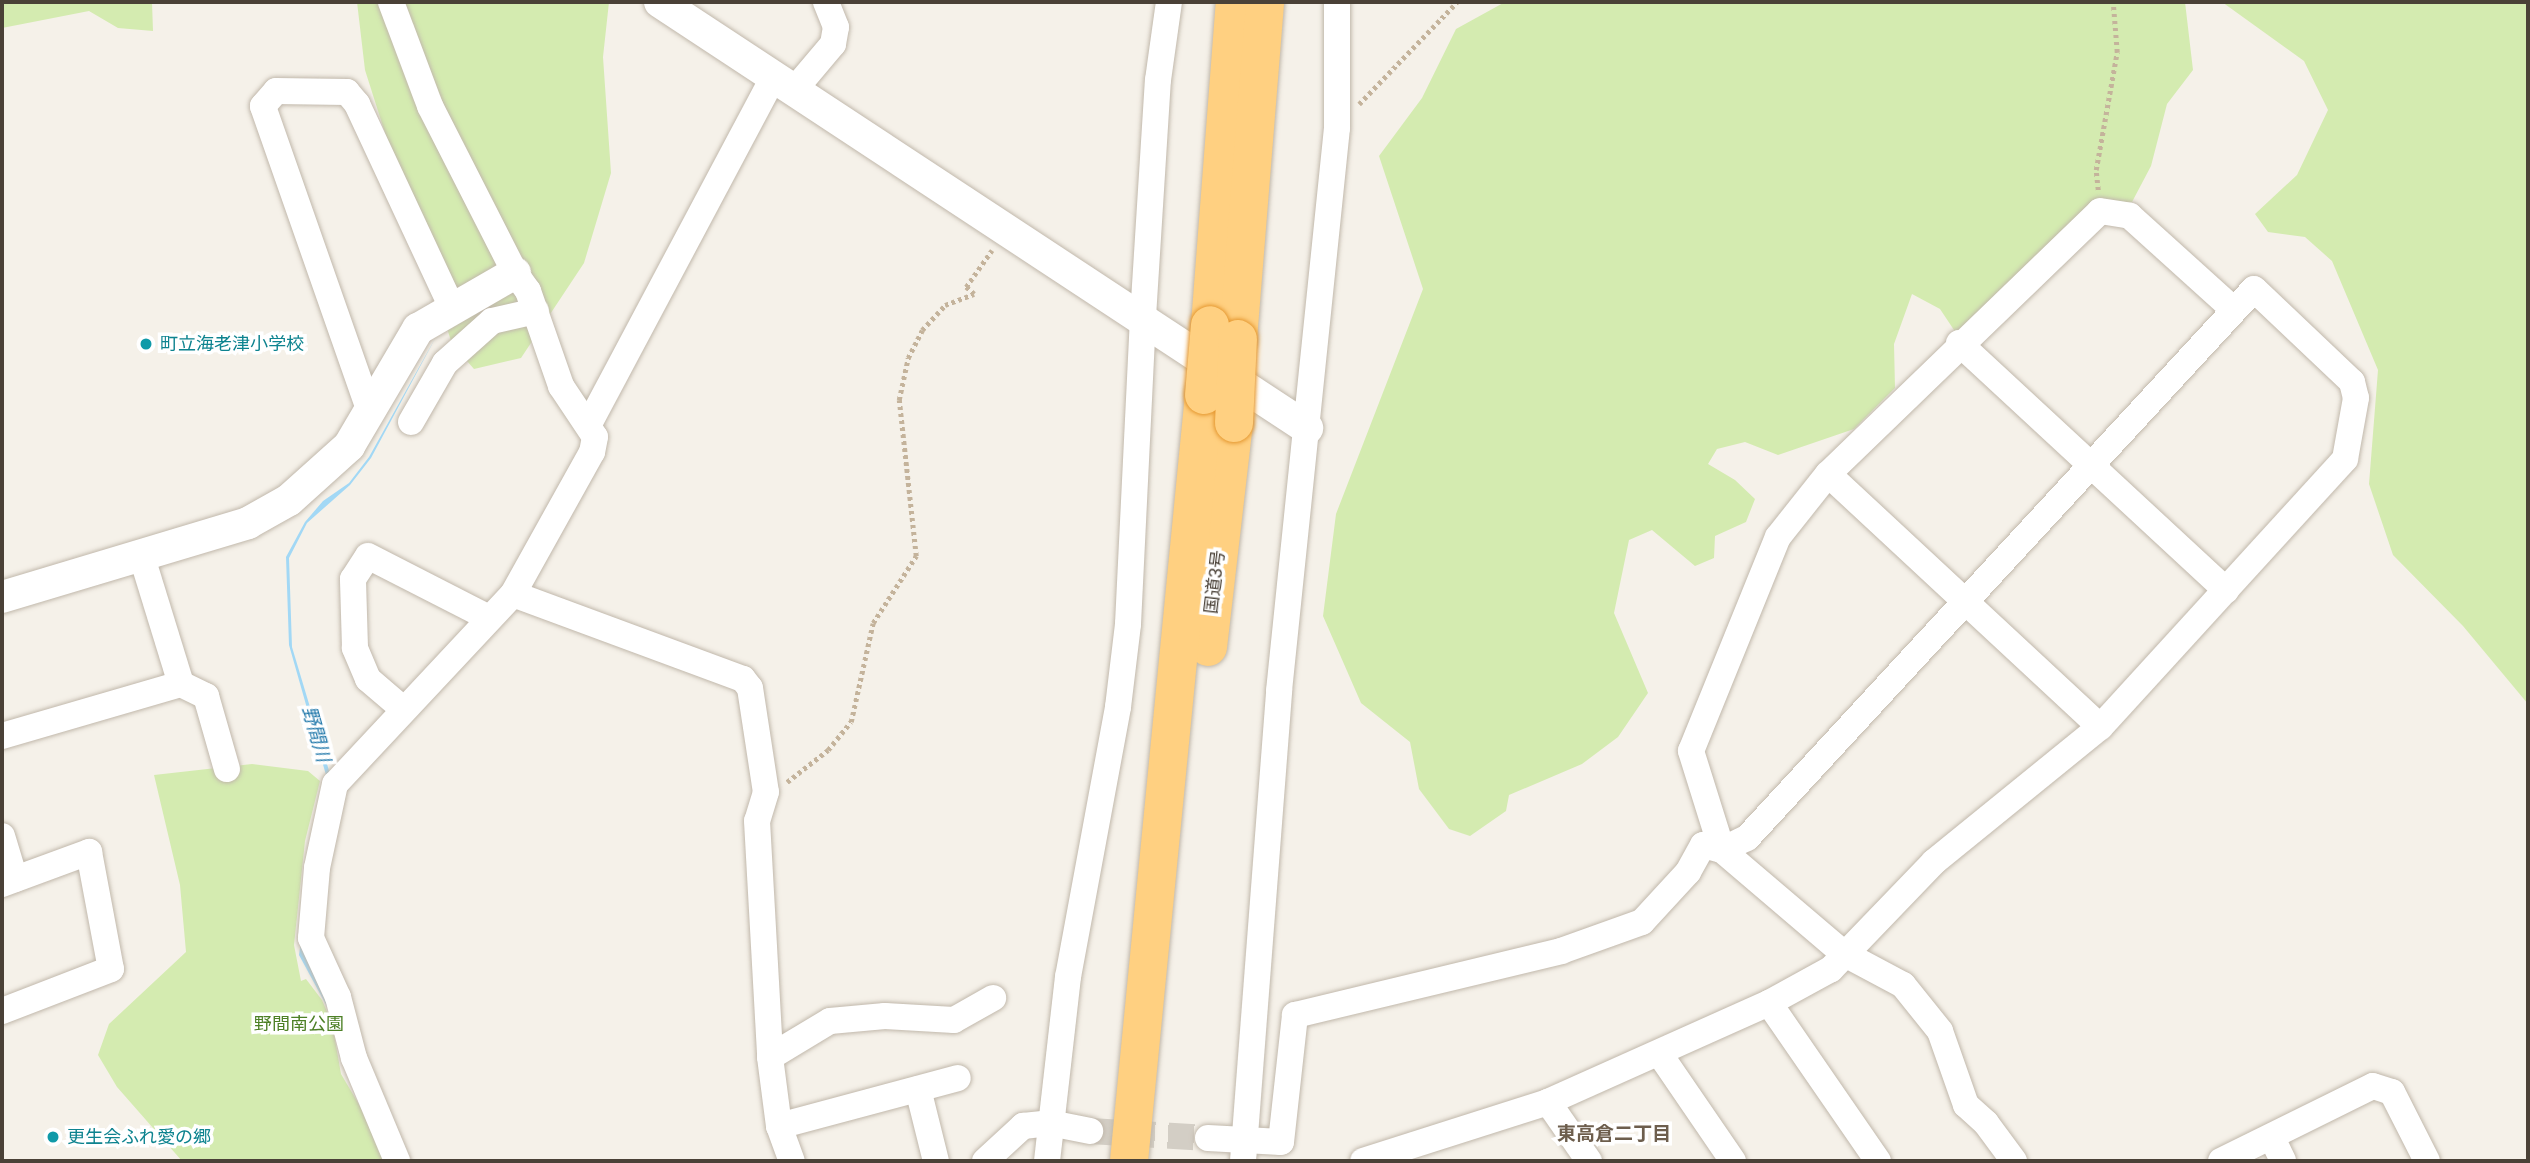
<!DOCTYPE html>
<html>
<head>
<meta charset="utf-8">
<style>
	body { margin:0 }
	#map { position:relative; width:2530px; height:1163px; overflow:hidden; background:#f5f1e9; font-family:Helvetica,"Noto Sans JP",sans-serif }
	div>[style] { position:absolute }
	.green>* { inset:0; background:#d4ebb0 }
	.water>* { inset:0; background:#a2d8f5 }
	.minor-tunnel>* { height:26px; margin-top:-13px; transform-origin:0; background:repeating-linear-gradient(90deg,#d3cec5 0 26px,transparent 0 39px) }
	.path>* { height:4.5px; margin-top:-2.25px; transform-origin:0; background:repeating-linear-gradient(90deg,#c4b39b 0 3.5px,transparent 0 7px) }
	.roads { filter:drop-shadow(0 0 2px #c1b8ab) drop-shadow(0 0 2px #c1b8ab) }
	.minor>* { height:26px; margin:-13px; padding:0 13px; transform-origin:13px; border-radius:13px; background:#fff }
	.tertiary>* { height:32px; margin:-16px; padding:0 16px; transform-origin:16px; border-radius:16px; background:#fff }
	.trunk>* { height:38px; margin:-19px; padding:0 19px; transform-origin:19px; border-radius:19px; background:#ffd081 }
	.bridges { filter:drop-shadow(0 0 2px #e69932) drop-shadow(0 0 2px #e69932) }
	.trunk-bridge>* { height:38px; margin:-19px; padding:0 19px; transform-origin:19px; border-radius:19px; background:#ffd081 }
	.dots>* { width:19px; height:19px; translate:-50% -50%; box-sizing:border-box; border:4px solid #fff; border-radius:50% }
	span { translate:-50% -50%; white-space:nowrap; text-align:center; line-height:1.15; -webkit-text-stroke:7px #fff; paint-order:stroke }
	.culture-label { font-size:18px; color:#0d838f }
	.left { translate:0 -50%; text-align:left }
	.street-label { font-size:18px; color:#4a4137 }
	.park-label { font-size:18px; color:#4d8026 }
	.water-label { font-size:19px; color:#267bac; font-style:italic }
	.neighbourhood-label { font-size:19px; color:#6d5e4d; font-weight:700 }
	.frame { position:absolute; inset:0; border:4px solid #4a4137; pointer-events:none }
</style>
</head>
<body>
<div id="map">
	<div class="green">
		<div style="clip-path:polygon(2px 2px,152px 2px,153px 31px,118px 28px,89px 11px,2px 28px)"></div>
		<div style="clip-path:polygon(357px 2px,609px 2px,603px 57px,611px 173px,584px 263px,521px 358px,474px 369px,452px 344px,365px 70px)"></div>
		<div style="clip-path:polygon(1505px 2px,2185px 2px,2193px 70px,2167px 104px,2151px 166px,2132px 202px,2057px 240px,1956px 333px,1940px 309px,1912px 294px,1894px 344px,1895px 388px,1854px 429px,1778px 455px,1745px 442px,1717px 449px,1708px 464px,1735px 480px,1755px 499px,1746px 522px,1715px 536px,1714px 558px,1695px 566px,1652px 530px,1629px 540px,1614px 613px,1648px 693px,1618px 737px,1582px 764px,1509px 795px,1506px 811px,1470px 836px,1449px 829px,1419px 789px,1410px 742px,1361px 703px,1323px 616px,1336px 514px,1423px 289px,1379px 156px,1422px 98px,1456px 29px)"></div>
		<div style="clip-path:polygon(2222px 2px,2528px 2px,2528px 704px,2463px 626px,2393px 555px,2369px 484px,2378px 370px,2332px 261px,2305px 237px,2268px 232px,2255px 214px,2297px 175px,2328px 110px,2304px 61px)"></div>
		<div style="clip-path:polygon(252px 764px,308px 771px,320px 781px,305px 841px,294px 945px,301px 981px,306px 979px,322px 1000px,332px 1023px,341px 1074px,370px 1123px,384px 1161px,182px 1161px,117px 1087px,98px 1055px,109px 1024px,186px 952px,180px 885px,154px 775px)"></div>
	</div>
	<div class="water">
		<div style="clip-path:polygon(437px 335px,371px 458px,350px 485px,307px 523px,289px 558px,292px 647px,330px 774px,314px 974px,330px 1012px,299px 955px,326px 775px,289px 645px,286px 557px,305px 522px,323px 501px,349px 483px,369px 457px)"></div>
	</div>
	<div class="minor-tunnel">
		<div style="left:1090px;top:1131px;width:118px;rotate:3.4deg"></div>
	</div>
	<div class="path">
		<div style="left:1359px;top:104px;width:141px;rotate:-46.1deg"></div>
		<div style="left:2098px;top:190px;width:20px;rotate:-96deg"></div>
		<div style="left:2096px;top:170px;width:120px;rotate:-79.9deg"></div>
		<div style="left:2117px;top:52px;width:50px;rotate:-94.6deg"></div>
		<div style="left:787px;top:782px;width:52px;rotate:-38deg"></div>
		<div style="left:828px;top:750px;width:36px;rotate:-51deg"></div>
		<div style="left:851px;top:722px;width:101px;rotate:-77.5deg"></div>
		<div style="left:873px;top:623px;width:80px;rotate:-57.3deg"></div>
		<div style="left:916px;top:556px;width:157px;rotate:-96.2deg"></div>
		<div style="left:899px;top:400px;width:43px;rotate:-77.9deg"></div>
		<div style="left:908px;top:358px;width:31px;rotate:-63deg"></div>
		<div style="left:922px;top:330px;width:34px;rotate:-47deg"></div>
		<div style="left:945px;top:305px;width:31px;rotate:-21deg"></div>
		<div style="left:974px;top:294px;width:11px;rotate:-139deg"></div>
		<div style="left:966px;top:287px;width:45px;rotate:-54.9deg"></div>
	</div>
	<div class="roads">
		<div class="minor">
			<div style="left:391px;top:2px;width:111px;rotate:69.4deg"></div>
			<div style="left:430px;top:106px;width:187px;rotate:63deg"></div>
			<div style="left:515px;top:273px;width:22px;rotate:54deg"></div>
			<div style="left:528px;top:291px;width:101px;rotate:70.8deg"></div>
			<div style="left:561px;top:386px;width:61px;rotate:56.3deg"></div>
			<div style="left:595px;top:437px;width:15px;rotate:101deg"></div>
			<div style="left:592px;top:452px;width:162px;rotate:119.1deg"></div>
			<div style="left:513px;top:594px;width:260px;rotate:133.1deg"></div>
			<div style="left:335px;top:784px;width:86px;rotate:102.1deg"></div>
			<div style="left:317px;top:868px;width:70px;rotate:94.9deg"></div>
			<div style="left:311px;top:938px;width:65px;rotate:65.4deg"></div>
			<div style="left:338px;top:997px;width:63px;rotate:75.3deg"></div>
			<div style="left:354px;top:1058px;width:112px;rotate:67.3deg"></div>
			<div style="left:795px;top:89px;width:59px;rotate:-49.8deg"></div>
			<div style="left:833px;top:44px;width:17px;rotate:-80deg"></div>
			<div style="left:836px;top:27px;width:27px;rotate:-112deg"></div>
			<div style="left:1959px;top:343px;width:364px;rotate:42.8deg"></div>
			<div style="left:370px;top:412px;width:324px;rotate:-109.3deg"></div>
			<div style="left:263px;top:106px;width:20px;rotate:-49deg"></div>
			<div style="left:276px;top:91px;width:71px;rotate:0.8deg"></div>
			<div style="left:347px;top:92px;width:16px;rotate:50deg"></div>
			<div style="left:357px;top:104px;width:225px;rotate:65deg"></div>
			<div style="left:411px;top:422px;width:68px;rotate:-60deg"></div>
			<div style="left:445px;top:363px;width:63px;rotate:-41.8deg"></div>
			<div style="left:492px;top:321px;width:45px;rotate:-12.8deg"></div>
			<div style="left:589px;top:424px;width:394px;rotate:-62deg"></div>
			<div style="left:1828px;top:474px;width:371px;rotate:42.9deg"></div>
			<div style="left:513px;top:594px;width:245px;rotate:20.3deg"></div>
			<div style="left:743px;top:679px;width:11px;rotate:52deg"></div>
			<div style="left:750px;top:688px;width:105px;rotate:81.3deg"></div>
			<div style="left:766px;top:792px;width:30px;rotate:107deg"></div>
			<div style="left:757px;top:821px;width:236px;rotate:86.8deg"></div>
			<div style="left:770px;top:1057px;width:70px;rotate:82.6deg"></div>
			<div style="left:779px;top:1126px;width:37px;rotate:70deg"></div>
			<div style="left:181px;top:684px;width:28px;rotate:26deg"></div>
			<div style="left:206px;top:696px;width:76px;rotate:74deg"></div>
			<div style="left:403px;top:709px;width:46px;rotate:-139.4deg"></div>
			<div style="left:368px;top:679px;width:34px;rotate:-113deg"></div>
			<div style="left:355px;top:648px;width:69px;rotate:-91.7deg"></div>
			<div style="left:353px;top:579px;width:27px;rotate:-57deg"></div>
			<div style="left:368px;top:556px;width:134px;rotate:27.1deg"></div>
			<div style="left:2px;top:736px;width:186px;rotate:-16.2deg"></div>
			<div style="left:181px;top:684px;width:133px;rotate:-107.1deg"></div>
			<div style="left:2px;top:836px;width:45px;rotate:73.2deg"></div>
			<div style="left:2px;top:884px;width:93px;rotate:-20.2deg"></div>
			<div style="left:89px;top:852px;width:119px;rotate:79.4deg"></div>
			<div style="left:111px;top:969px;width:117px;rotate:158.9deg"></div>
			<div style="left:1769px;top:1003px;width:192px;rotate:55.4deg"></div>
			<div style="left:1659px;top:1053px;width:131px;rotate:55.6deg"></div>
			<div style="left:770px;top:1057px;width:70px;rotate:-31deg"></div>
			<div style="left:830px;top:1021px;width:55px;rotate:-5.2deg"></div>
			<div style="left:885px;top:1016px;width:69px;rotate:3.3deg"></div>
			<div style="left:954px;top:1020px;width:45px;rotate:-29.4deg"></div>
			<div style="left:918px;top:1089px;width:74px;rotate:76deg"></div>
			<div style="left:1548px;top:1102px;width:72px;rotate:55.2deg"></div>
			<div style="left:779px;top:1126px;width:185px;rotate:-15deg"></div>
			<div style="left:1208px;top:1138px;width:73px;rotate:3.1deg"></div>
			<div style="left:1281px;top:1142px;width:128px;rotate:-83.7deg"></div>
			<div style="left:1295px;top:1015px;width:274px;rotate:-13.5deg"></div>
			<div style="left:1561px;top:951px;width:86px;rotate:-19.7deg"></div>
			<div style="left:1642px;top:922px;width:68px;rotate:-47.4deg"></div>
			<div style="left:1688px;top:872px;width:31px;rotate:-61deg"></div>
			<div style="left:1703px;top:845px;width:20px;rotate:15deg"></div>
			<div style="left:1722px;top:850px;width:28px;rotate:-26deg"></div>
			<div style="left:1747px;top:838px;width:747px;rotate:-47.28deg"></div>
			<div style="left:2254px;top:289px;width:135px;rotate:43.5deg"></div>
			<div style="left:2352px;top:382px;width:16px;rotate:76deg"></div>
			<div style="left:2356px;top:398px;width:62px;rotate:100.2deg"></div>
			<div style="left:2345px;top:459px;width:363px;rotate:132.4deg"></div>
			<div style="left:2100px;top:727px;width:214px;rotate:140.9deg"></div>
			<div style="left:1934px;top:862px;width:149px;rotate:133.9deg"></div>
			<div style="left:1831px;top:969px;width:71px;rotate:151.3deg"></div>
			<div style="left:1769px;top:1003px;width:242px;rotate:155.9deg"></div>
			<div style="left:1548px;top:1102px;width:194px;rotate:162.3deg"></div>
			<div style="left:2272px;top:1138px;width:25px;rotate:64deg"></div>
			<div style="left:985px;top:1161px;width:52px;rotate:-42.6deg"></div>
			<div style="left:1023px;top:1126px;width:27px;rotate:-6deg"></div>
			<div style="left:1050px;top:1123px;width:41px;rotate:11.3deg"></div>
			<div style="left:1047px;top:1161px;width:185px;rotate:-83.5deg"></div>
			<div style="left:1068px;top:977px;width:275px;rotate:-79.5deg"></div>
			<div style="left:1118px;top:707px;width:84px;rotate:-83.1deg"></div>
			<div style="left:1128px;top:624px;width:307px;rotate:-87.2deg"></div>
			<div style="left:1143px;top:317px;width:237px;rotate:-86.4deg"></div>
			<div style="left:1158px;top:80px;width:79px;rotate:-82deg"></div>
			<div style="left:1243px;top:1161px;width:471px;rotate:-85.6deg"></div>
			<div style="left:1279px;top:691px;width:566px;rotate:-84.12deg"></div>
			<div style="left:1337px;top:128px;width:126px;rotate:-90deg"></div>
			<div style="left:2014px;top:1161px;width:47px;rotate:-126.4deg"></div>
			<div style="left:1986px;top:1123px;width:27px;rotate:-138deg"></div>
			<div style="left:1966px;top:1105px;width:78px;rotate:-109.4deg"></div>
			<div style="left:1940px;top:1031px;width:59px;rotate:-128.8deg"></div>
			<div style="left:1903px;top:985px;width:68px;rotate:-151.9deg"></div>
			<div style="left:1843px;top:953px;width:159px;rotate:-139.6deg"></div>
			<div style="left:1722px;top:850px;width:104px;rotate:-107.4deg"></div>
			<div style="left:1691px;top:751px;width:231px;rotate:-67.9deg"></div>
			<div style="left:1778px;top:537px;width:80px;rotate:-51.6deg"></div>
			<div style="left:1828px;top:474px;width:378px;rotate:-44deg"></div>
			<div style="left:2100px;top:211px;width:30px;rotate:9deg"></div>
			<div style="left:2130px;top:216px;width:140px;rotate:42.1deg"></div>
			<div style="left:2221px;top:1161px;width:169px;rotate:-26.3deg"></div>
			<div style="left:2373px;top:1086px;width:20px;rotate:18deg"></div>
			<div style="left:2392px;top:1092px;width:77px;rotate:63.1deg"></div>
		</div>
		<div class="tertiary">
			<div style="left:660px;top:2px;width:775px;rotate:33.36deg"></div>
			<div style="left:2px;top:597px;width:257px;rotate:-16.7deg"></div>
			<div style="left:248px;top:523px;width:47px;rotate:-29.3deg"></div>
			<div style="left:289px;top:500px;width:81px;rotate:-42deg"></div>
			<div style="left:349px;top:446px;width:136px;rotate:-59.5deg"></div>
			<div style="left:418px;top:329px;width:112px;rotate:-30deg"></div>
		</div>
		<div class="trunk">
			<div style="left:1210px;top:325px;width:324px;rotate:-85.6deg"></div>
			<div style="left:1238px;top:339px;width:338px;rotate:-85.4deg"></div>
			<div style="left:1208px;top:647px;width:226px;rotate:-83.4deg"></div>
			<div style="left:1129px;top:1161px;width:770px;rotate:-84.41deg"></div>
		</div>
	</div>
	<div class="bridges">
		<div class="trunk-bridge">
			<div style="left:1204px;top:395px;width:70px;rotate:-85.1deg"></div>
			<div style="left:1234px;top:423px;width:84px;rotate:-87.3deg"></div>
		</div>
	</div>
	<div class="dots">
		<div style="left:146px;top:344px;background:#0f9aa8"></div>
		<div style="left:53px;top:1137px;background:#0f9aa8"></div>
	</div>
	<div class="culture-label">
		<span class="left" style="left:160px;top:344px">町立海老津小学校</span>
		<span class="left" style="left:67px;top:1137px">更生会ふれ愛の郷</span>
	</div>
	<div class="street-label">
		<span style="left:1215px;top:582px;rotate:-83deg">国道3号</span>
	</div>
	<div class="park-label">
		<span style="left:299px;top:1024px">野間南公園</span>
	</div>
	<div class="water-label">
		<span style="left:316px;top:734px;rotate:74deg">野間川</span>
	</div>
	<div class="neighbourhood-label">
		<span style="left:1614px;top:1134px">東高倉二丁目</span>
	</div>
	<div class="frame"></div>
</div>
</body>
</html>
